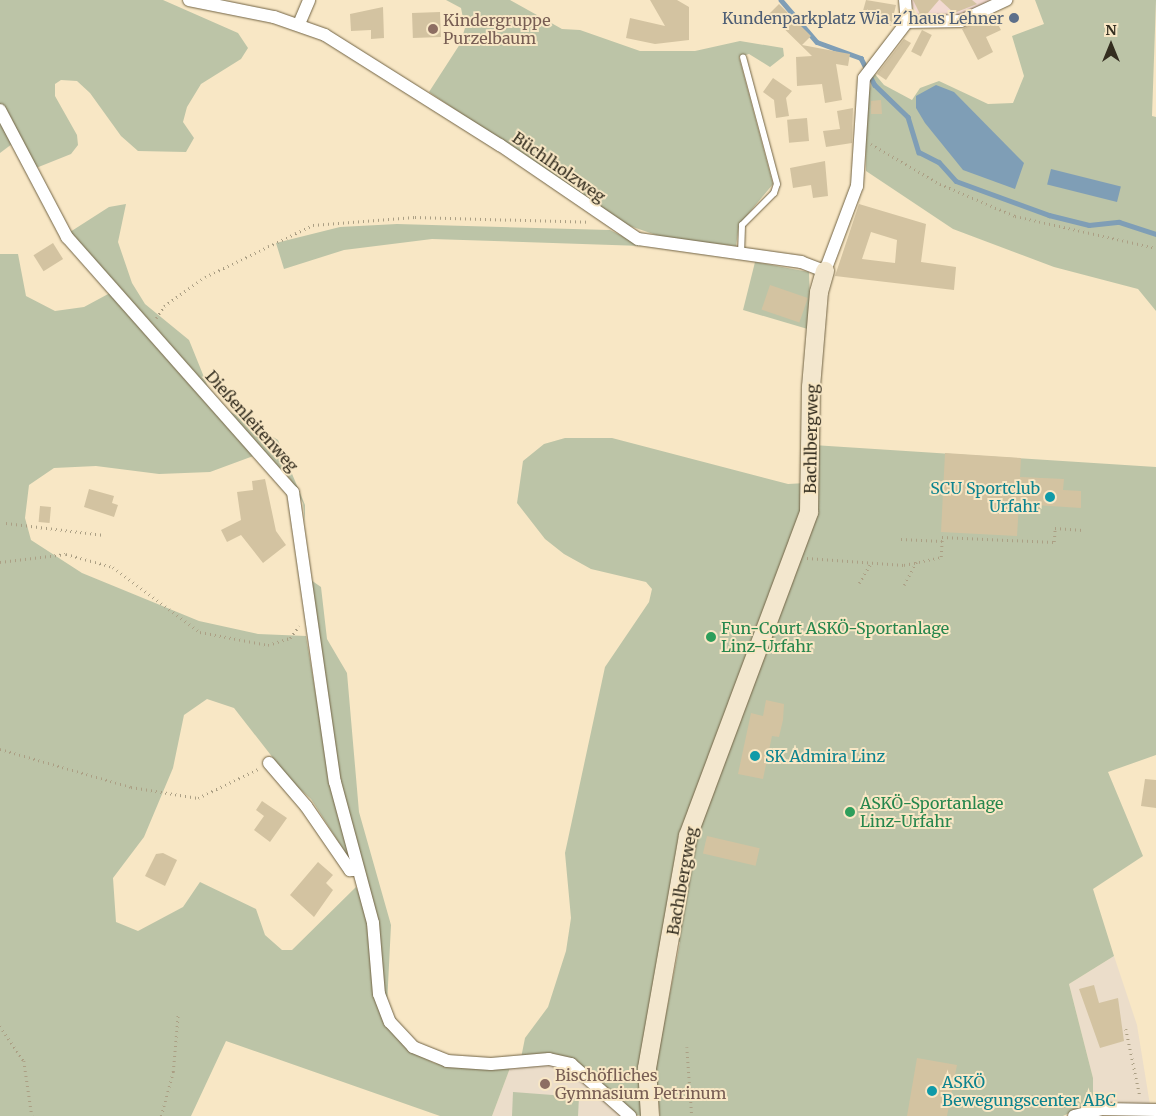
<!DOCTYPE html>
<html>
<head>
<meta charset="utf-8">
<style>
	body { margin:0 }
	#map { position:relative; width:1156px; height:1116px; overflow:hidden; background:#f8e7c5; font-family:Merriweather,serif }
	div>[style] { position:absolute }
	.commercial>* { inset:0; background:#f2d9d1 }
	.education>* { inset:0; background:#ebddca }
	.green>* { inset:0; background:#bcc4a7 }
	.water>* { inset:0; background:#7f9eb6; transform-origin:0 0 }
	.stream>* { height:4.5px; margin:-2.25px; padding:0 2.25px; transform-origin:2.25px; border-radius:2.25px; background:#7f9eb6 }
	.building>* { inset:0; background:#d3c3a1; transform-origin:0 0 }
	.path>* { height:2.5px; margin-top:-1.25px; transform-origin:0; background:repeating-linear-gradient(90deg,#ab9f84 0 1px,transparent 0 5px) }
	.roads { filter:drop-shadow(0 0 1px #726445) drop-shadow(0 0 1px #726445) }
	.lane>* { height:6px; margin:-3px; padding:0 3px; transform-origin:3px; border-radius:3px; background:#fff }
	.street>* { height:12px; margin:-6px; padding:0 6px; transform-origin:6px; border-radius:6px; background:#fff }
	.secondary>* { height:18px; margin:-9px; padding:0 9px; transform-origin:9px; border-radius:9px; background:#f3e7ce }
	.dots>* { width:14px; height:14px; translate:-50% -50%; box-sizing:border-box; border:2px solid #f8e7c5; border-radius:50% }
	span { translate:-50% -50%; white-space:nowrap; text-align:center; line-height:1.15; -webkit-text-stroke:4px #f8e7c5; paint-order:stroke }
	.service-label { font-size:16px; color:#4e5e75 }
	.right { translate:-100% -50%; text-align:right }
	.education-label { font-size:16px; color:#785e54 }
	.left { translate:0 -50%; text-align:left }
	.street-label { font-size:16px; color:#332d1f }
	.culture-label { font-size:16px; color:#0d838f }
	.leisure-label { font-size:16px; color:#27864d }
	.north { position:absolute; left:1086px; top:20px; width:50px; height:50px; -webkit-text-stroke:4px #f8e7c5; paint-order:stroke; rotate:0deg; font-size:14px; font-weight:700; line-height:20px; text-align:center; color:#332d1f }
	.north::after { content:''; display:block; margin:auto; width:18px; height:22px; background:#332d1f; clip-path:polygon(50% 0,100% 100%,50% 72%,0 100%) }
</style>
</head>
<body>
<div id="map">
	<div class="commercial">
		<div style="clip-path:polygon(909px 0,992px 0,958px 17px,919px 16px)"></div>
	</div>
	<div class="education">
		<div style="clip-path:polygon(1114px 956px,1137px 1025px,1150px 1105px,1093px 1102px,1093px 1078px,1069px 984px)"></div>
		<div style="clip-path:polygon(550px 1063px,565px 1066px,624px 1116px,492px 1116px,510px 1068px)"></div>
	</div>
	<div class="green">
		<div style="clip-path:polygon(0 0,163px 0,238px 33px,248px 48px,241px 59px,201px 84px,187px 107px,183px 122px,194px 138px,186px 152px,138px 151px,121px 136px,90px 93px,77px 81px,61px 80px,55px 84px,55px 96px,77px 135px,78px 145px,71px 154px,36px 168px,0 104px)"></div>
		<div style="clip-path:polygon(446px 0,510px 0,562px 29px,580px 30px,640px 51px,695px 51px,740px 41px,783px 48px,784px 56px,770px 67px,749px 54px,739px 57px,773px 184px,739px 225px,736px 246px,665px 238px,627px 225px,429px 92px,460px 44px,465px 28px,461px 8px)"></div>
		<div style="clip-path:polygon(1035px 0,1156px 0,1152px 116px,1156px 117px,1156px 311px,1138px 289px,1054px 267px,953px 229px,866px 171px,865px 108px,874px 73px,884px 85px,912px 100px,920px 88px,939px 81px,988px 104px,1013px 103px,1024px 76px,1012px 36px,1044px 24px)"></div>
		<div style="clip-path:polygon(0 115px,16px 141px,0 153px)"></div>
		<div style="clip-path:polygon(126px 204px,118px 242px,132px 283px,145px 304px,189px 340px,208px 387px,229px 411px,278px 440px,305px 505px,305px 523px,303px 503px,290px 479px,241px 428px,70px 232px,109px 207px)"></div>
		<div style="clip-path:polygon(397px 224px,610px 230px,642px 246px,432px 239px,344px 250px,284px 269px,276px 243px,340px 227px)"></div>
		<div style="clip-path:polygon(0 254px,18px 254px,26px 296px,55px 311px,84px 307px,110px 293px,259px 454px,210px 472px,159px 474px,96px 466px,54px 468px,29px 485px,25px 518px,31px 540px,82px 573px,199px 621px,258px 634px,306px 636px,332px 791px,350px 860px,311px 799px,291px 781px,234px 708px,207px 699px,184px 715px,173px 768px,144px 837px,113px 878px,116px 922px,138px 931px,183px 907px,200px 882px,256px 909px,265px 935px,282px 950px,292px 950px,356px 887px,368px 917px,376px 997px,411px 1051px,434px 1063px,460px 1068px,510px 1068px,492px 1116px,440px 1116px,226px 1041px,191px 1116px,0 1116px)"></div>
		<div style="clip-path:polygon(755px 262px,809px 272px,811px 330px,743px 310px)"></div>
		<div style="clip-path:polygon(565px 438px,612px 438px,788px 484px,806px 483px,813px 445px,1156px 467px,1156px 755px,1108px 772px,1143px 856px,1093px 889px,1114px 956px,1069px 984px,1093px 1078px,1093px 1102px,1063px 1116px,660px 1116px,655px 1070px,680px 942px,668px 939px,639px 1078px,643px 1116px,634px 1115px,580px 1067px,521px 1058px,525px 1038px,548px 1007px,566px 951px,571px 918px,565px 853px,605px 667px,649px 602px,652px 589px,646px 582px,591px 569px,564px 554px,545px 539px,517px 503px,523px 461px,544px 444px)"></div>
		<div style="clip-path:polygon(308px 578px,321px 587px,327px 639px,347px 673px,359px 812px,391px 925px,387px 1005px,346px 815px)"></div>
		<div style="clip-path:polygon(513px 1092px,579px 1097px,578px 1116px,512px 1116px)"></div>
	</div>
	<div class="water">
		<div style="clip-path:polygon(936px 85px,954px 92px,1024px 163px,1015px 189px,963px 170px,925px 123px,916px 108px,916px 96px)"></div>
		<div style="left:1051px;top:169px;width:72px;height:16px;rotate:14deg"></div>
	</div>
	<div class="stream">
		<div style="left:781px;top:0;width:55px;rotate:49.4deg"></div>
		<div style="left:817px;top:42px;width:47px;rotate:20deg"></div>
		<div style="left:861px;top:58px;width:30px;rotate:63deg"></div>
		<div style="left:875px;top:85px;width:46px;rotate:44.1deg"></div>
		<div style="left:908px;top:117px;width:37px;rotate:73deg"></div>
		<div style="left:919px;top:152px;width:22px;rotate:27deg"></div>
		<div style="left:939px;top:162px;width:25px;rotate:48deg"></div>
		<div style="left:956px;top:181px;width:99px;rotate:20.1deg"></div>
		<div style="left:1049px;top:215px;width:41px;rotate:14deg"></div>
		<div style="left:1089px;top:225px;width:30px;rotate:-6deg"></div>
		<div style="left:1119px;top:222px;width:39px;rotate:18deg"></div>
	</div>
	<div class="building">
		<div style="clip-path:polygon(650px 0,677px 0,689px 7px,689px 40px,655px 44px,626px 38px,630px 18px,665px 26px)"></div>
		<div style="clip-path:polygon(866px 0,896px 5px,891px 26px,861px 18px)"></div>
		<div style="clip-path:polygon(913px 0,939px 0,927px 14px,920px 14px)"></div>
		<div style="clip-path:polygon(940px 0,972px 0,977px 4px,954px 13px)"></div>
		<div style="clip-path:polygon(779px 4px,811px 36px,802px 45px,850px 54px,848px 66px,836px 64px,842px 100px,825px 103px,822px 84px,797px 86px,796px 57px,812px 56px,769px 14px)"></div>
		<div style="clip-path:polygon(383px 7px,384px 38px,371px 39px,371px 30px,351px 31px,350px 14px)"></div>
		<div style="left:440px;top:12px;width:25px;height:28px;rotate:88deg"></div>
		<div style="clip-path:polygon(993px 15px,1001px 30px,986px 37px,993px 52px,978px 60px,962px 29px)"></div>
		<div style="left:922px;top:30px;width:11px;height:24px;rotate:27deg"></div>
		<div style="clip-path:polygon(904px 39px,911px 43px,886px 80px,877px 74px)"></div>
		<div style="clip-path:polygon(773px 78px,792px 91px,786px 98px,789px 116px,776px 118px,774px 100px,763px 92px)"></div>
		<div style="clip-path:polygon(881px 100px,882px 114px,871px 114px,871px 101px)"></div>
		<div style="clip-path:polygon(853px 108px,852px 143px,826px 147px,823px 131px,840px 129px,837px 111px)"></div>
		<div style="left:807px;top:118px;width:23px;height:20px;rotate:85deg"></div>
		<div style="clip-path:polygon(825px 161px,828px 196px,813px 198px,811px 185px,793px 188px,790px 168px)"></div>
		<div style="clip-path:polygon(evenodd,859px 204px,926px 224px,921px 262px,956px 267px,954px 290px,835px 276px,859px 204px,871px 232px,897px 240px,895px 263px,862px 259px,871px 232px)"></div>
		<div style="left:53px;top:243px;width:19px;height:23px;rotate:58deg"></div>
		<div style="left:770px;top:285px;width:40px;height:26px;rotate:19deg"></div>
		<div style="clip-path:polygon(945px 453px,1021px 458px,1020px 477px,1064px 479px,1063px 490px,1081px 491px,1081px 508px,1019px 504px,1017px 536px,941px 532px)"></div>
		<div style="clip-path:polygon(265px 479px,276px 531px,286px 545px,263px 563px,241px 535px,227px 542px,221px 530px,241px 520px,237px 492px,253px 490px,252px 481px)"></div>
		<div style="clip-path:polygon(89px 489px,114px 496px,112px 503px,118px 505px,114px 517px,84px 507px)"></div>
		<div style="left:40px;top:506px;width:11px;height:16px;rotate:5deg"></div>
		<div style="clip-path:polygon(766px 700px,784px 704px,783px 720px,779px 737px,772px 736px,763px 779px,738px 774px,751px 713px,763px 716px)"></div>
		<div style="clip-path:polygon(1145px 779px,1156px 780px,1156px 808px,1141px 806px)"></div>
		<div style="clip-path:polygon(262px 801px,287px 818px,270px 842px,254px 830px,264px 816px,256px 810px)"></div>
		<div style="left:707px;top:836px;width:54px;height:18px;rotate:13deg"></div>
		<div style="clip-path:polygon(163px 853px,177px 860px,165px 886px,145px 876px,156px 854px)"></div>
		<div style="clip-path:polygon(318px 862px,333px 875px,326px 883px,333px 890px,314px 917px,290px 895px)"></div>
		<div style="clip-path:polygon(1094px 985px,1099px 1003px,1118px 998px,1124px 1041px,1100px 1048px,1079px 989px)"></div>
		<div style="clip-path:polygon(917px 1058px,957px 1065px,947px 1116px,907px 1116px)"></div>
	</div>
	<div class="path">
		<div style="left:871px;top:144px;width:80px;rotate:30.1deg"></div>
		<div style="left:940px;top:184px;width:82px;rotate:23.1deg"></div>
		<div style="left:1015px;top:216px;width:145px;rotate:12.8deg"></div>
		<div style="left:156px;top:318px;width:14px;rotate:-56deg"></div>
		<div style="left:164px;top:306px;width:50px;rotate:-35.3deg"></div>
		<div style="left:205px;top:277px;width:120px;rotate:-25.7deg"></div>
		<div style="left:313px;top:225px;width:102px;rotate:-4.5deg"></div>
		<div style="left:415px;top:217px;width:174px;rotate:1.6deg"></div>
		<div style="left:6px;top:523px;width:99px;rotate:7deg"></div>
		<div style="left:901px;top:539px;width:41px;rotate:2.8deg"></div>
		<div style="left:807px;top:558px;width:97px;rotate:4.1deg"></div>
		<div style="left:904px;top:565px;width:38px;rotate:-12deg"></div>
		<div style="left:941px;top:557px;width:20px;rotate:-87deg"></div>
		<div style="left:942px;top:537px;width:112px;rotate:2.6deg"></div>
		<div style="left:1054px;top:542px;width:14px;rotate:-86deg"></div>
		<div style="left:1055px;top:528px;width:28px;rotate:4deg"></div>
		<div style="left:0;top:562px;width:66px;rotate:-6.9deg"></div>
		<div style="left:66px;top:554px;width:49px;rotate:15.5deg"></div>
		<div style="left:113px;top:567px;width:109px;rotate:36.8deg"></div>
		<div style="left:200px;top:632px;width:69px;rotate:10.8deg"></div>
		<div style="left:268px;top:645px;width:23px;rotate:-18deg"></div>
		<div style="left:290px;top:638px;width:15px;rotate:-53deg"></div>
		<div style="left:859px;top:583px;width:23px;rotate:-59deg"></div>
		<div style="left:904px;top:585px;width:26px;rotate:-62deg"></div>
		<div style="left:0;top:749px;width:136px;rotate:16.2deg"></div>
		<div style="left:131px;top:787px;width:68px;rotate:9.3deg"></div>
		<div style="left:198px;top:798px;width:67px;rotate:-25.8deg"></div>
		<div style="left:0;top:1026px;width:42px;rotate:55.6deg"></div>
		<div style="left:24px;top:1061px;width:56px;rotate:81.7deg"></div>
		<div style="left:1126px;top:1029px;width:68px;rotate:78.2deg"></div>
		<div style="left:687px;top:1047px;width:69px;rotate:85.9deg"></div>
		<div style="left:161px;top:1116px;width:46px;rotate:-74.7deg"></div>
		<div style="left:173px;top:1072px;width:58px;rotate:-85.1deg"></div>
	</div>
	<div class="roads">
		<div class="lane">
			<div style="left:741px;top:254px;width:29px;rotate:-88deg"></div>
			<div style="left:742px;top:225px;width:45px;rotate:-45deg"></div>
			<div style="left:774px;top:193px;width:9px;rotate:-72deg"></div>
			<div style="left:777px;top:184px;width:131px;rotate:-105deg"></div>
		</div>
		<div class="street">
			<div style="left:189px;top:0;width:87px;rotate:11.3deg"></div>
			<div style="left:274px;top:17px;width:54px;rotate:19.4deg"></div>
			<div style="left:325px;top:35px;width:207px;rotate:32.2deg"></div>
			<div style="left:500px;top:145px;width:167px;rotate:34.3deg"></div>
			<div style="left:638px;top:239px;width:165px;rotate:8deg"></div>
			<div style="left:801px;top:262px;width:26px;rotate:21deg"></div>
			<div style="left:825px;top:271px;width:91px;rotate:-69.4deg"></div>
			<div style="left:857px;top:186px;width:108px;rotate:-86.3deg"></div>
			<div style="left:864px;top:78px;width:71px;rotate:-52.5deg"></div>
			<div style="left:905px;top:0;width:22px;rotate:85deg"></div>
			<div style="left:907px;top:22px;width:54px;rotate:-1.1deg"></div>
			<div style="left:961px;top:21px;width:50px;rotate:-25deg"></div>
			<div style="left:299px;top:24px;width:26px;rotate:-67deg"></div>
			<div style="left:0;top:110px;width:144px;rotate:62.2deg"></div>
			<div style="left:67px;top:237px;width:341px;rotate:48.5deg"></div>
			<div style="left:293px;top:492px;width:293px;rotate:81.8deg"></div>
			<div style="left:335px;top:782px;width:146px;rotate:74.9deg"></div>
			<div style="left:373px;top:923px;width:71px;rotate:85.2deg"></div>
			<div style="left:379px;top:994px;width:30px;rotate:69deg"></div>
			<div style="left:390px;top:1022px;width:34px;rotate:47deg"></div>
			<div style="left:413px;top:1047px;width:37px;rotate:22deg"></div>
			<div style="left:447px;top:1061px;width:44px;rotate:3.9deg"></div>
			<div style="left:491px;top:1064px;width:58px;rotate:-4.9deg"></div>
			<div style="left:549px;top:1059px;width:23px;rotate:13deg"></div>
			<div style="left:571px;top:1064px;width:79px;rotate:41.4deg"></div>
			<div style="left:269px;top:763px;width:57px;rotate:49.3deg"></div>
			<div style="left:306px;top:806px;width:78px;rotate:55.5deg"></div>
			<div style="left:350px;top:870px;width:7px"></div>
			<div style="left:1074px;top:1116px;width:30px;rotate:-14deg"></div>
			<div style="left:1103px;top:1109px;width:53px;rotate:1.1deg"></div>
		</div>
		<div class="secondary">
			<div style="left:650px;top:1116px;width:48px;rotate:-93.6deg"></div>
			<div style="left:647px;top:1068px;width:236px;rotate:-80deg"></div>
			<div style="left:688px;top:836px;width:346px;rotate:-69.5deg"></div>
			<div style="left:809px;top:512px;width:125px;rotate:-89.1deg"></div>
			<div style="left:811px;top:387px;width:95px;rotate:-85.2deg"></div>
			<div style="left:819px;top:292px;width:22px;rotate:-74deg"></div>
		</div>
	</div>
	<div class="dots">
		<div style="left:1014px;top:18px;background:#5c6f8a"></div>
		<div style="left:433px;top:29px;background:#8d6e63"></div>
		<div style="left:1050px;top:497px;background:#0f9aa8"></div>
		<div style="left:711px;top:637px;background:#2e9e5b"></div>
		<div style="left:755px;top:756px;background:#0f9aa8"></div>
		<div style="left:850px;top:812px;background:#2e9e5b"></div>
		<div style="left:545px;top:1084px;background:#8d6e63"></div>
		<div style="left:932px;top:1091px;background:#0f9aa8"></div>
	</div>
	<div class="service-label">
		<span class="right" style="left:1004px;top:18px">Kundenparkplatz Wia z´haus Lehner</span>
	</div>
	<div class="education-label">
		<span class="left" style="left:443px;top:29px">Kindergruppe<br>Purzelbaum</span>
		<span class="left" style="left:555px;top:1084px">Bischöfliches<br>Gymnasium Petrinum</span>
	</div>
	<div class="street-label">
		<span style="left:559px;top:167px;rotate:35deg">Büchlholzweg</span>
		<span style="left:252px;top:421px;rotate:48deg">Dießenleitenweg</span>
		<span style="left:811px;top:439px;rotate:-89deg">Bachlbergweg</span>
		<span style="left:682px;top:881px;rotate:-80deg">Bachlbergweg</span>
	</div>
	<div class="culture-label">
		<span class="right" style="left:1040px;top:497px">SCU Sportclub<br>Urfahr</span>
		<span class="left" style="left:765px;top:756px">SK Admira Linz</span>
		<span class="left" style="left:942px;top:1091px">ASKÖ<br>Bewegungscenter ABC</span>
	</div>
	<div class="leisure-label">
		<span class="left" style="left:721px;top:637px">Fun-Court ASKÖ-Sportanlage<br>Linz-Urfahr</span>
		<span class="left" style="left:860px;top:812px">ASKÖ-Sportanlage<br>Linz-Urfahr</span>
	</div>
	<div class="north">N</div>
</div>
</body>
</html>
